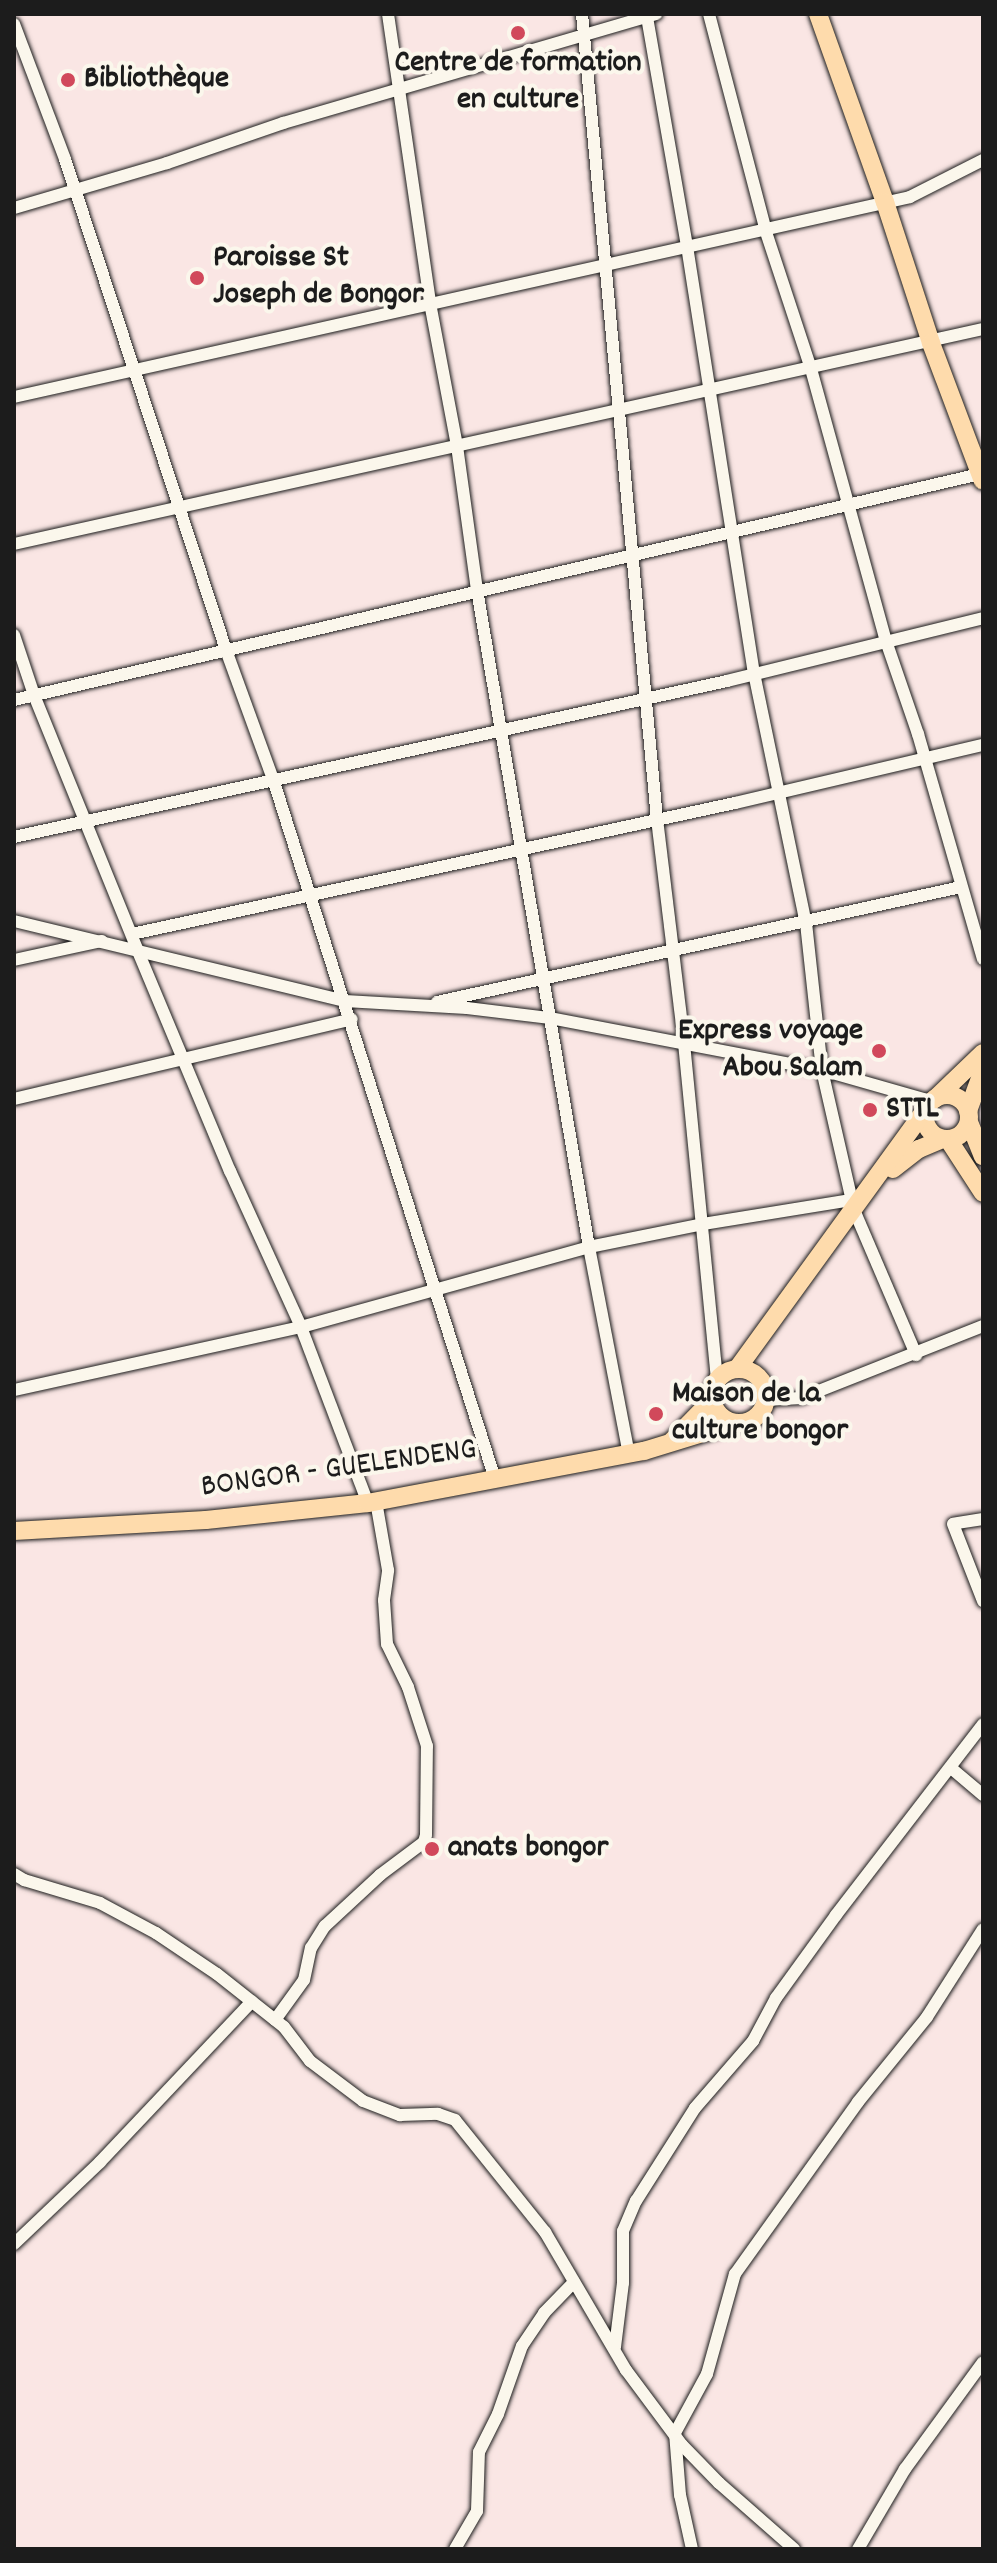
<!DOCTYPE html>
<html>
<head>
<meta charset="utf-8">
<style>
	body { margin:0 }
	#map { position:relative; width:997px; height:2563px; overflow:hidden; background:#fae6e4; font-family:Dekko,sans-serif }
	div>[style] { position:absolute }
	.roads { filter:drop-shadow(0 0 2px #1c1c1c) drop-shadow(0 0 2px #1c1c1c) }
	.minor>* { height:12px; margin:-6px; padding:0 6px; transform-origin:6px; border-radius:6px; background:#fbf7ec }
	.highway>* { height:18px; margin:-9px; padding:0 9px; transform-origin:9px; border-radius:9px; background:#fedbac }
	.highway>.ring { margin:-9px; padding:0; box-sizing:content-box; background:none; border:18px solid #fedbac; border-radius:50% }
	.dots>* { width:22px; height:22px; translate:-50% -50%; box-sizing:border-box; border:4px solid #fbf7ec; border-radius:50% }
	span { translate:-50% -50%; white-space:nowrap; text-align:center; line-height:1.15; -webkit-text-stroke:8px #fbf7ec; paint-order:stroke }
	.poi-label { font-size:32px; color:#1c1c1c; font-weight:700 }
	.left { translate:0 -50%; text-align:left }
	.right { translate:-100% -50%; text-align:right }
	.street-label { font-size:32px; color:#1c1c1c }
	.frame { position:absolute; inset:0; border:16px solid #1c1c1c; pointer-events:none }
</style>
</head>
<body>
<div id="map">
	<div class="roads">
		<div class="minor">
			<div style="left:388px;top:14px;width:292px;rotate:81.7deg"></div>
			<div style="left:430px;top:303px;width:146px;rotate:79.3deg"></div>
			<div style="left:457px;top:446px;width:145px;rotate:82.1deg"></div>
			<div style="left:477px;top:590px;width:666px;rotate:80.33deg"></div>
			<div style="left:589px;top:1247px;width:211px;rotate:79.1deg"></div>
			<div style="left:582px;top:14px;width:808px;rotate:84.68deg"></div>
			<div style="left:657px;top:819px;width:226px;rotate:83.1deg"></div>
			<div style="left:684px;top:1043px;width:339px;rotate:84.4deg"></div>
			<div style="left:709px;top:14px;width:225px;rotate:75.3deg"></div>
			<div style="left:766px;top:232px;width:144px;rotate:71.8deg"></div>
			<div style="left:811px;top:369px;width:285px;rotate:74.6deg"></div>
			<div style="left:887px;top:644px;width:95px;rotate:71deg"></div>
			<div style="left:918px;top:734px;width:234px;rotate:73.9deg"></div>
			<div style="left:647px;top:17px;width:232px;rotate:80.1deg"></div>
			<div style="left:687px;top:246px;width:432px;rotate:81.1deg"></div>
			<div style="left:754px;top:673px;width:255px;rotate:78.3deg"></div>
			<div style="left:806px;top:923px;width:148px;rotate:83.8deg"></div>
			<div style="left:822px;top:1070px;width:144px;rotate:77.1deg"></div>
			<div style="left:854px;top:1210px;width:158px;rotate:66.8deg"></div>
			<div style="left:14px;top:24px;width:144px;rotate:69.3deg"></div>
			<div style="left:65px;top:159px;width:517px;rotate:71.85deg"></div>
			<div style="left:226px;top:650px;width:140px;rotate:70deg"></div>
			<div style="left:274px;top:782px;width:731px;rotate:72.41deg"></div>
			<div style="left:14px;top:208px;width:159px;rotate:-16.4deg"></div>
			<div style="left:167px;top:163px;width:123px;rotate:-19deg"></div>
			<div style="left:283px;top:123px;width:389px;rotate:-16.3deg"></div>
			<div style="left:14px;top:397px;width:918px;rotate:-12.58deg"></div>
			<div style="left:910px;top:197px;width:82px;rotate:-26.9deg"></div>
			<div style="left:14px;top:544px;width:993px;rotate:-12.51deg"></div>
			<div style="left:14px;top:635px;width:63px;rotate:71.6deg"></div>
			<div style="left:34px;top:695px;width:274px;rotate:67.9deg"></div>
			<div style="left:137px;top:949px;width:241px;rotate:67.3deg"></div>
			<div style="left:230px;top:1171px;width:171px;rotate:65.5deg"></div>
			<div style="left:301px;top:1327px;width:188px;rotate:69.2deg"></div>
			<div style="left:14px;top:700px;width:992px;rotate:-13.17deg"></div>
			<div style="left:14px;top:837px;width:730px;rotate:-12.34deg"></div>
			<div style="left:727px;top:681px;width:264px;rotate:-13.8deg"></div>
			<div style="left:14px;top:921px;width:341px;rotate:13.6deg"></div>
			<div style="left:345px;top:1001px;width:122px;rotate:3.3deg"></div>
			<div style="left:467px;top:1008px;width:84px;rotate:6.9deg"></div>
			<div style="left:550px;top:1018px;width:277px;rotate:10.8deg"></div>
			<div style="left:822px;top:1070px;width:113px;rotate:15.9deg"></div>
			<div style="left:132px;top:934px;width:617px;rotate:-12.26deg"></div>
			<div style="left:735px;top:803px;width:255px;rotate:-13.2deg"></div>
			<div style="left:14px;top:960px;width:90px;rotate:-12.2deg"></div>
			<div style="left:437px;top:1002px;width:536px;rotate:-12.38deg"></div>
			<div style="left:14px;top:1099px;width:347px;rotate:-13.3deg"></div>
			<div style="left:14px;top:1390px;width:294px;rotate:-12.4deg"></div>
			<div style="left:301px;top:1327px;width:299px;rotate:-15.5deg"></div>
			<div style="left:589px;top:1247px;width:116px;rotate:-11.4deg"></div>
			<div style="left:703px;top:1224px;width:150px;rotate:-9.2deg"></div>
			<div style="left:765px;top:1400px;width:36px;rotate:-3deg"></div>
			<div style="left:801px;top:1398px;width:196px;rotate:-21.6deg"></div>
			<div style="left:983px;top:1519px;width:30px;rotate:171deg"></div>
			<div style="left:953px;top:1524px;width:83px;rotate:68.7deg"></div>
			<div style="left:951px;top:1768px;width:42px;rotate:40.2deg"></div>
			<div style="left:14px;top:1874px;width:12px;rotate:31deg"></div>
			<div style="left:24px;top:1880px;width:79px;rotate:16.8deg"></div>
			<div style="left:100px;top:1903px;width:64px;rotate:28.2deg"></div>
			<div style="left:156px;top:1933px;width:73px;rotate:33.9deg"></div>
			<div style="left:217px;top:1974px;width:85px;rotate:38.3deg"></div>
			<div style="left:284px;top:2027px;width:43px;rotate:52.6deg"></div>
			<div style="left:310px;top:2061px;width:66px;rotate:37deg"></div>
			<div style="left:363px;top:2101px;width:40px;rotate:21deg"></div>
			<div style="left:400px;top:2115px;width:38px;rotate:-2deg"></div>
			<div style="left:438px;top:2114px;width:18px;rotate:19deg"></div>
			<div style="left:455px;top:2120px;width:144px;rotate:51.2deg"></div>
			<div style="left:545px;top:2232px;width:160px;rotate:59.6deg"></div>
			<div style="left:626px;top:2370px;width:94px;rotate:53.3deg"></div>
			<div style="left:682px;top:2445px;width:53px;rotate:45.8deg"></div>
			<div style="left:719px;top:2483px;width:100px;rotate:41.3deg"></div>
			<div style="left:275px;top:2020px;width:49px;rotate:-54.1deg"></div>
			<div style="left:304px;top:1980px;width:33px;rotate:-78deg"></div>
			<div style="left:311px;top:1948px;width:26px;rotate:-58deg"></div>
			<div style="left:325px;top:1926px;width:75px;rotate:-42.8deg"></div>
			<div style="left:380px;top:1875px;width:55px;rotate:-36.9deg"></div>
			<div style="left:424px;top:1842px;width:7px;rotate:-74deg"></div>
			<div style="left:426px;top:1835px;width:89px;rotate:-89.4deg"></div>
			<div style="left:427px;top:1746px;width:62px;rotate:-107.9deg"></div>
			<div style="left:408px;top:1687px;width:48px;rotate:-116deg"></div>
			<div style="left:387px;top:1644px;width:44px;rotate:-93.9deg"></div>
			<div style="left:384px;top:1600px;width:30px;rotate:-82deg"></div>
			<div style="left:388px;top:1570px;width:70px;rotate:-99.9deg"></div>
			<div style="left:14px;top:2244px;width:119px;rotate:-43.6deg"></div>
			<div style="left:100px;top:2162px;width:221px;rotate:-46.6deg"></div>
			<div style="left:615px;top:2347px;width:64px;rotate:-82.9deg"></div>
			<div style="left:623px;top:2283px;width:52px;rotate:-90deg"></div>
			<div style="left:623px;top:2231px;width:33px;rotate:-67deg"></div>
			<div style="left:636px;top:2201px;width:110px;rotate:-57.6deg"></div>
			<div style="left:695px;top:2108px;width:89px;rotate:-49.1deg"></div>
			<div style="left:753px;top:2041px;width:49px;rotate:-61.9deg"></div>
			<div style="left:776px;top:1998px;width:102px;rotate:-54.1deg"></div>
			<div style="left:836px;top:1915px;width:241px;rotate:-52.4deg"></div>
			<div style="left:455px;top:2549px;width:44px;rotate:-59.9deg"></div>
			<div style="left:477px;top:2511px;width:59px;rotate:-88.1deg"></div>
			<div style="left:479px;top:2452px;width:42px;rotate:-63.4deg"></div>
			<div style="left:498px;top:2414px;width:72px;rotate:-70.6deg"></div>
			<div style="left:522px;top:2346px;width:40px;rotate:-56deg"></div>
			<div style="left:544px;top:2313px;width:43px;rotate:-45.9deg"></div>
			<div style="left:692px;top:2549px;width:55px;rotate:-102.5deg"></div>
			<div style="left:680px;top:2495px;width:62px;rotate:-94.6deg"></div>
			<div style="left:675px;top:2433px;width:67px;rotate:-61.5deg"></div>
			<div style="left:707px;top:2374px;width:104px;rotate:-74.4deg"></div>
			<div style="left:735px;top:2274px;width:211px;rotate:-54.4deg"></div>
			<div style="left:858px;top:2102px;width:109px;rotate:-50.9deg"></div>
			<div style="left:927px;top:2017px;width:104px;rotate:-57.5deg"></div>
			<div style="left:858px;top:2549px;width:93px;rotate:-59.6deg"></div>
			<div style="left:905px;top:2469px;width:132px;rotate:-53.9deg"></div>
		</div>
		<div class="highway">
			<div style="left:818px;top:14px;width:200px;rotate:70.4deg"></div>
			<div style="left:885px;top:202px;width:148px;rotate:71.9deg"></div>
			<div style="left:931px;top:343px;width:147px;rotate:69.4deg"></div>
			<div class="ring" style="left:925px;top:1095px;width:26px;height:26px"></div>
			<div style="left:936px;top:1098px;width:65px;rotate:-43.8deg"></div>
			<div style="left:968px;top:1111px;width:44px;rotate:-69.9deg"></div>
			<div style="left:969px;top:1122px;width:37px;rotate:68deg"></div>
			<div style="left:948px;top:1139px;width:64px;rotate:57.1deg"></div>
			<div style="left:893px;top:1169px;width:33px;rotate:-38deg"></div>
			<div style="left:919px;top:1149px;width:25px;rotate:-23deg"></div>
			<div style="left:737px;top:1369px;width:321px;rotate:-54deg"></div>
			<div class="ring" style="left:712px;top:1369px;width:36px;height:36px"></div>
			<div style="left:672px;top:1441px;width:57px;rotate:-45.7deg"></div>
			<div style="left:14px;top:1531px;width:192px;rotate:-3.3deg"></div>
			<div style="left:206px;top:1520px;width:163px;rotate:-6deg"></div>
			<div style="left:368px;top:1503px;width:281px;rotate:-10.7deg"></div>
			<div style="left:644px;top:1451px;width:95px;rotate:-17.1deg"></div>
		</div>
	</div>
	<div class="dots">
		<div style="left:518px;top:33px;background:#d1495b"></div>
		<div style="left:68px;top:80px;background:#d1495b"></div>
		<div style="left:197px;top:278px;background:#d1495b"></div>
		<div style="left:879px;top:1051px;background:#d1495b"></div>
		<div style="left:870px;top:1110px;background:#d1495b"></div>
		<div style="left:656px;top:1414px;background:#d1495b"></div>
		<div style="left:432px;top:1849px;background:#d1495b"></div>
	</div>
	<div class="poi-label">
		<span style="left:518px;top:83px">Centre de formation<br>en culture</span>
		<span class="left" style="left:84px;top:80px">Bibliothèque</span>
		<span class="left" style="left:213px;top:278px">Paroisse St<br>Joseph de Bongor</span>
		<span class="right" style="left:863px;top:1051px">Express voyage<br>Abou Salam</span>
		<span class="left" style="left:886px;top:1110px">STTL</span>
		<span class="left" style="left:672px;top:1414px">Maison de la<br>culture bongor</span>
		<span class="left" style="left:448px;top:1849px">anats bongor</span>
	</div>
	<div class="street-label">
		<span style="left:339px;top:1470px;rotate:-8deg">BONGOR - GUELENDENG</span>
	</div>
	<div class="frame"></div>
</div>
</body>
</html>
